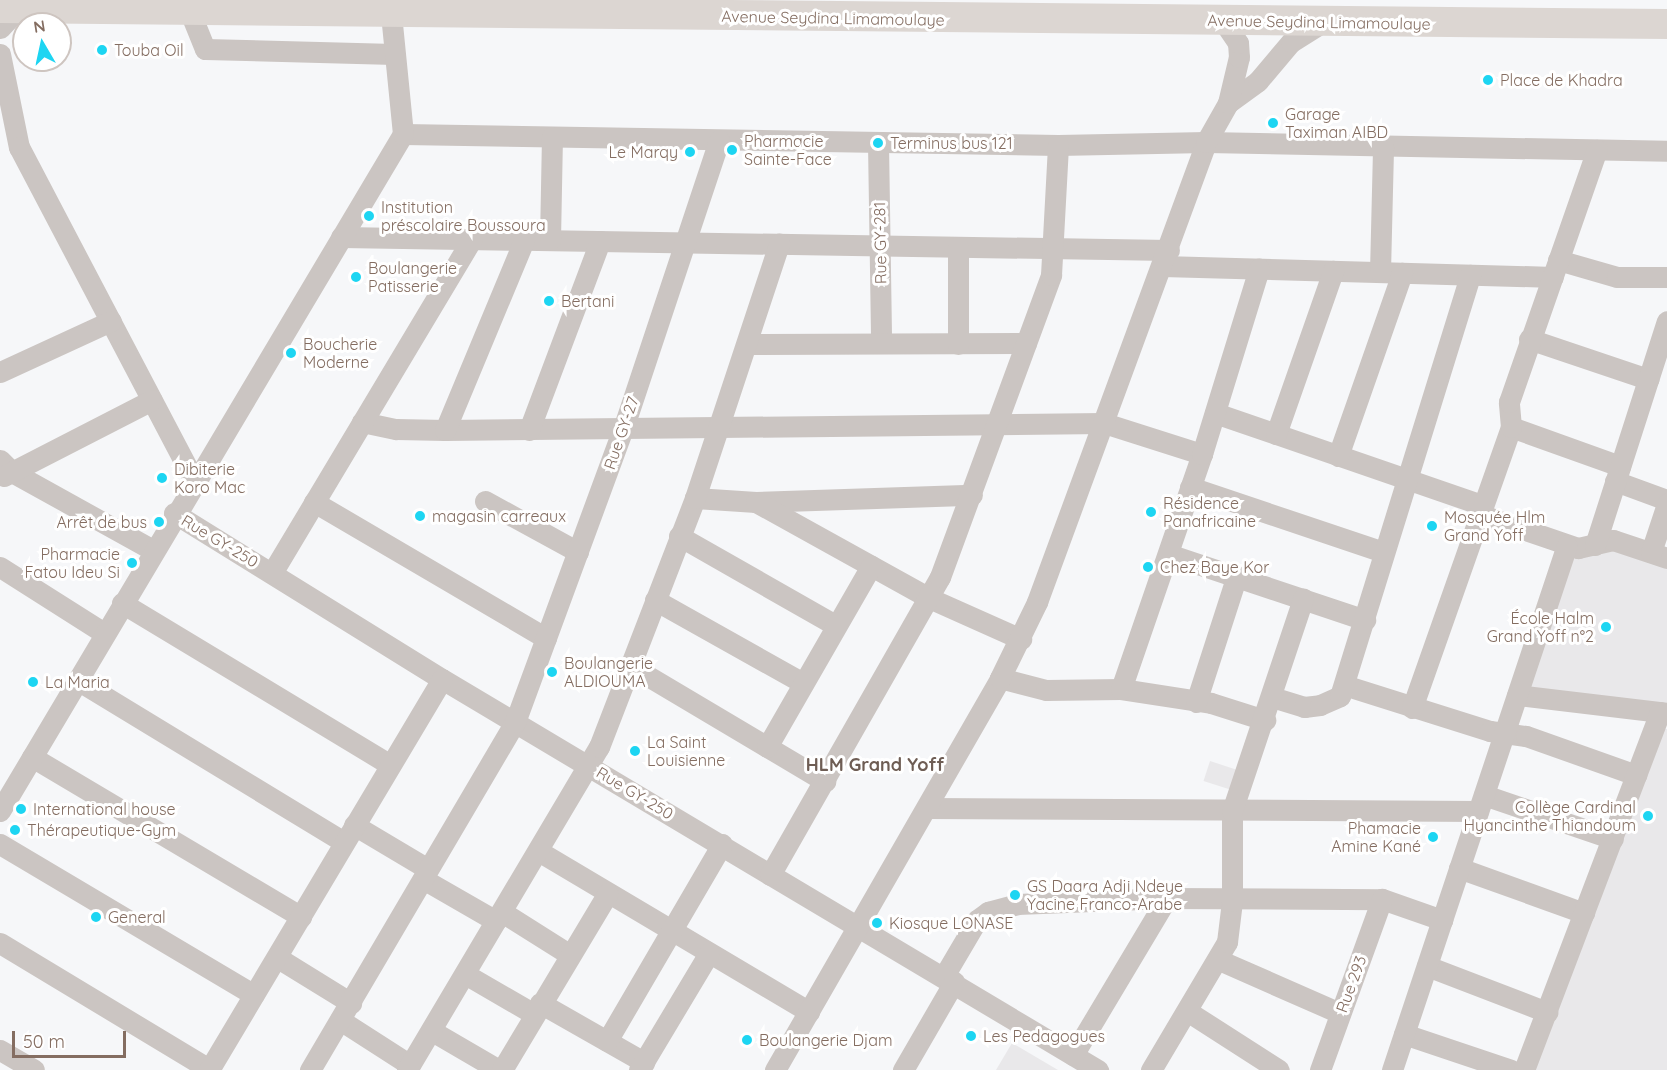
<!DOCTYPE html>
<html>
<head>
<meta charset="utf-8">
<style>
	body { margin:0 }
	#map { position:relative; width:1667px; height:1070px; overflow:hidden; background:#f6f7f9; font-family:Quicksand,sans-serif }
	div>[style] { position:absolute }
	.built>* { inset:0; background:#e9e8ea; transform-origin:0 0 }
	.minor>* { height:21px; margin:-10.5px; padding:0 10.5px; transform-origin:10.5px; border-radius:10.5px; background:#cbc5c2 }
	.highway>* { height:30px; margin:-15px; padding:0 15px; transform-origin:15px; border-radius:15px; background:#dcd6d2 }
	.dots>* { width:16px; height:16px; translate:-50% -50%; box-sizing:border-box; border:3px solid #fff; border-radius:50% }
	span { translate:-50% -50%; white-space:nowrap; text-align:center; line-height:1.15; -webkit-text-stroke:6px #fff; paint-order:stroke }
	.street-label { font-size:16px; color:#846d61 }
	.poi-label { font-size:16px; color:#846d61 }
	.left { translate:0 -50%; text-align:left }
	.right { translate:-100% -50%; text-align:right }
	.neighbourhood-label { font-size:18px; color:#6e5d54; font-weight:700 }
	.north { position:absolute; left:12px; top:12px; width:60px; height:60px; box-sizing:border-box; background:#fff; border:2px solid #cec5c0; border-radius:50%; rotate:351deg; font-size:16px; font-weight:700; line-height:24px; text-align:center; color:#846d61 }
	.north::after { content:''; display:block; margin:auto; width:21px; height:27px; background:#1dd5f2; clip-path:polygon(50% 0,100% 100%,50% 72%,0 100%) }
	.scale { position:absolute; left:12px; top:1031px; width:114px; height:27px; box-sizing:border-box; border:3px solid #846d61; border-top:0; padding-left:8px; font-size:18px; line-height:21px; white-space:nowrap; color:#846d61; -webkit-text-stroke:4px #fff; paint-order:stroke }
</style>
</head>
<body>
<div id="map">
	<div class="built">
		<div style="clip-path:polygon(1604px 546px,1667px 561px,1667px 708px,1522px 692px,1570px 549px)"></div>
		<div style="clip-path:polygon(1662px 729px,1667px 729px,1667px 1070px,1533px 1070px)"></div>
		<div style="left:1210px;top:761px;width:28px;height:21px;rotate:18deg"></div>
		<div style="clip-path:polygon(1012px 1043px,1058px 1070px,996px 1070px)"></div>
	</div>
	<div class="minor">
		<div style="left:190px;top:12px;width:40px;rotate:68deg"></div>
		<div style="left:205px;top:49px;width:189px;rotate:1.5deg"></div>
		<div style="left:0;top:28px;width:25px;rotate:-47deg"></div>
		<div style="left:0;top:54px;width:95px;rotate:78.5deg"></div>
		<div style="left:19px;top:147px;width:376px;rotate:62.3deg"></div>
		<div style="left:1228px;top:103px;width:37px;rotate:-36deg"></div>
		<div style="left:1258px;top:81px;width:51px;rotate:-49.8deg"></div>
		<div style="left:1291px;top:42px;width:38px;rotate:-32deg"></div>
		<div style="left:403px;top:134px;width:655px;rotate:0.96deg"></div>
		<div style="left:1058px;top:145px;width:148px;rotate:-1.2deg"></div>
		<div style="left:1206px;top:142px;width:461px;rotate:1.1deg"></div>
		<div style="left:878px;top:143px;width:200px;rotate:89.1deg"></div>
		<div style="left:341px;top:237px;width:828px;rotate:0.9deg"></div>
		<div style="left:550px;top:240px;width:103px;rotate:-88.9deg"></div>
		<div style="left:1558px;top:260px;width:61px;rotate:16.1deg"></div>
		<div style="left:1617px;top:277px;width:50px"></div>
		<div style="left:1162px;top:266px;width:391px;rotate:1.6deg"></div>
		<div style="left:1380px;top:272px;width:125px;rotate:-88.6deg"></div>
		<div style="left:1529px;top:339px;width:126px;rotate:18.6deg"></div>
		<div style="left:748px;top:344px;width:278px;rotate:-0.2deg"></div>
		<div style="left:958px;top:344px;width:97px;rotate:-90deg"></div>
		<div style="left:0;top:372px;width:122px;rotate:-24.7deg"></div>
		<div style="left:1215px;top:413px;width:282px;rotate:19deg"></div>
		<div style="left:362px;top:422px;width:35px;rotate:12deg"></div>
		<div style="left:396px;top:429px;width:49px;rotate:1.2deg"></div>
		<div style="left:445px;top:430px;width:659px;rotate:-0.61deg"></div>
		<div style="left:1104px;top:423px;width:103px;rotate:17.6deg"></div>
		<div style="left:1511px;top:427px;width:116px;rotate:19.7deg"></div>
		<div style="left:445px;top:430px;width:206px;rotate:-67.4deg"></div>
		<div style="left:529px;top:430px;width:202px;rotate:-69.4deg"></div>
		<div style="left:1276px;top:434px;width:173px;rotate:-70.7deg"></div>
		<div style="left:1338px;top:456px;width:194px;rotate:-70.7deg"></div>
		<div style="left:0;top:460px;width:17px;rotate:45deg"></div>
		<div style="left:12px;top:472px;width:161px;rotate:29deg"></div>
		<div style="left:4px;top:476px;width:166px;rotate:-27.2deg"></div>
		<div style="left:1615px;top:481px;width:55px;rotate:20.1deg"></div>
		<div style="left:1190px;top:487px;width:204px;rotate:18.6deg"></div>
		<div style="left:695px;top:498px;width:61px;rotate:3.8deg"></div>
		<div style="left:756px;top:502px;width:216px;rotate:-1.9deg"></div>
		<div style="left:485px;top:501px;width:106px;rotate:28.7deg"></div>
		<div style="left:314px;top:502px;width:269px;rotate:30.4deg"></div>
		<div style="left:756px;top:502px;width:198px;rotate:29deg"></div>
		<div style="left:929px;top:598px;width:101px;rotate:24deg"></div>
		<div style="left:174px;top:513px;width:315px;rotate:31.8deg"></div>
		<div style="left:442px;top:679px;width:764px;rotate:30.8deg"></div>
		<div style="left:1479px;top:514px;width:105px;rotate:19deg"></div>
		<div style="left:1578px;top:548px;width:36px;rotate:-13deg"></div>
		<div style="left:1613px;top:540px;width:57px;rotate:18.4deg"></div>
		<div style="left:679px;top:536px;width:180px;rotate:29.7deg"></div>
		<div style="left:1595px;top:545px;width:235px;rotate:-72.2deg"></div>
		<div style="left:1651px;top:552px;width:51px;rotate:-71.6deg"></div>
		<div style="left:1168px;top:554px;width:208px;rotate:18.5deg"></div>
		<div style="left:0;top:567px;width:123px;rotate:32.4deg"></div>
		<div style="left:104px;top:633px;width:4px;rotate:-45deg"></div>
		<div style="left:272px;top:573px;width:389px;rotate:-59.1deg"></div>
		<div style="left:655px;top:600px;width:170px;rotate:29.3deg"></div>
		<div style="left:122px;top:603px;width:312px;rotate:31.1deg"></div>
		<div style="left:631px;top:666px;width:226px;rotate:30.7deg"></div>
		<div style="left:1000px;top:678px;width:48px;rotate:14.6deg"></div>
		<div style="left:1046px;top:690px;width:75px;rotate:-0.8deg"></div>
		<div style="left:1121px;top:689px;width:91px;rotate:8.8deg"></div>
		<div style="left:1211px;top:703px;width:57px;rotate:17.5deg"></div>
		<div style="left:79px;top:681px;width:310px;rotate:31.3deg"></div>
		<div style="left:1344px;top:685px;width:153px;rotate:17.5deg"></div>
		<div style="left:1490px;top:731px;width:36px;rotate:8deg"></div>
		<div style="left:1526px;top:736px;width:117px;rotate:19.5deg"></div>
		<div style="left:1121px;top:689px;width:249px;rotate:-71deg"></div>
		<div style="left:1202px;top:454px;width:194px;rotate:-72.9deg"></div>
		<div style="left:1517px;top:695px;width:151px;rotate:6.8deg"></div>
		<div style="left:1272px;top:697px;width:34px;rotate:17deg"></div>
		<div style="left:1304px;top:707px;width:16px;rotate:-7deg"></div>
		<div style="left:1320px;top:705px;width:22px;rotate:-24deg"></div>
		<div style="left:1340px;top:696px;width:441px;rotate:-72.8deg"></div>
		<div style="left:1196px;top:702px;width:133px;rotate:-72.1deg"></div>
		<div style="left:1412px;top:708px;width:298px;rotate:-70.6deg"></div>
		<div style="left:1511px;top:427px;width:25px;rotate:-95deg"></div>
		<div style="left:1509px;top:402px;width:267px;rotate:-70.8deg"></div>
		<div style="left:767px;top:747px;width:209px;rotate:-60.1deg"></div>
		<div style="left:32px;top:757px;width:313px;rotate:30.7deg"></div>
		<div style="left:1484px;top:795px;width:136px;rotate:18.8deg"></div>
		<div style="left:927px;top:808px;width:551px;rotate:0.31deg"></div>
		<div style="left:0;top:811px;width:788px;rotate:-59.24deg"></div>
		<div style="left:403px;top:134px;width:121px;rotate:-95.7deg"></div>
		<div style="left:354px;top:825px;width:86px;rotate:30.7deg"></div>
		<div style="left:0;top:844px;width:295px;rotate:30.7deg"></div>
		<div style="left:540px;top:852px;width:313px;rotate:30.7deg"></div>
		<div style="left:1459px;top:868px;width:133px;rotate:19.8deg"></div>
		<div style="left:770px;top:875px;width:343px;rotate:-60.3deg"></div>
		<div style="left:940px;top:577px;width:322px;rotate:-69.8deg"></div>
		<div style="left:1051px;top:275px;width:130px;rotate:-86.9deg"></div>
		<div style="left:423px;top:879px;width:84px;rotate:29.9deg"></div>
		<div style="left:502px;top:912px;width:80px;rotate:32.3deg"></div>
		<div style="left:0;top:943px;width:244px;rotate:31.1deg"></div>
		<div style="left:278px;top:958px;width:86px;rotate:31.7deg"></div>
		<div style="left:1219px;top:960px;width:132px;rotate:23.7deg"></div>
		<div style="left:1427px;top:966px;width:129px;rotate:21deg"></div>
		<div style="left:465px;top:974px;width:80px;rotate:30.1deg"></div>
		<div style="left:944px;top:976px;width:65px;rotate:-59.5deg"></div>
		<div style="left:977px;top:920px;width:14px;rotate:-36deg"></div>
		<div style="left:988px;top:912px;width:30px;rotate:-15deg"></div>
		<div style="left:1017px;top:904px;width:150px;rotate:-2.3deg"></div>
		<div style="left:1167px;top:898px;width:215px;rotate:0.3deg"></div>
		<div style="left:1382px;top:899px;width:64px;rotate:19.3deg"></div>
		<div style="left:540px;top:1003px;width:120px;rotate:29.6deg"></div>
		<div style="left:1187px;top:1011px;width:109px;rotate:32.7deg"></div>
		<div style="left:340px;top:1020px;width:83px;rotate:32.7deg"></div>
		<div style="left:432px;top:1031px;width:78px;rotate:30.2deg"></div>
		<div style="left:1404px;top:1034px;width:113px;rotate:18.6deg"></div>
		<div style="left:607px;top:1041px;width:228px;rotate:-59.7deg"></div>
		<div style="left:0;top:1050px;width:39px;rotate:30deg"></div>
		<div style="left:1073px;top:1055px;width:183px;rotate:-59.1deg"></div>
		<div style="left:209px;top:1070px;width:455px;rotate:-59.2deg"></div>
		<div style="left:310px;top:1070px;width:404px;rotate:-59.5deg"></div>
		<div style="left:515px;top:722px;width:315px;rotate:-69.8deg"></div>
		<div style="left:624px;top:426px;width:301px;rotate:-71.6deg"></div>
		<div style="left:407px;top:1070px;width:376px;rotate:-59.3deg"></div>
		<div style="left:599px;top:747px;width:267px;rotate:-68.9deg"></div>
		<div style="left:695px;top:498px;width:268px;rotate:-71.7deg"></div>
		<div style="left:502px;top:1070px;width:206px;rotate:-59.1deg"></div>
		<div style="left:639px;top:1070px;width:136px;rotate:-59.1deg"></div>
		<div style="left:775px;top:1070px;width:452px;rotate:-60.1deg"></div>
		<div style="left:1000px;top:678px;width:85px;rotate:-64deg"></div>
		<div style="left:1037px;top:602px;width:490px;rotate:-69.8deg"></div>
		<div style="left:1206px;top:142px;width:45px;rotate:-60.6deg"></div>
		<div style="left:1228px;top:103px;width:47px;rotate:-76.6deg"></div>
		<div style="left:1239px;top:57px;width:14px;rotate:-94deg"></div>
		<div style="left:1238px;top:43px;width:27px;rotate:-124deg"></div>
		<div style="left:903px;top:1070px;width:102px;rotate:-59.9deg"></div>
		<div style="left:1151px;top:1070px;width:149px;rotate:-59.3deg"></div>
		<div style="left:1227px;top:942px;width:41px;rotate:-83deg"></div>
		<div style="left:1232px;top:901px;width:90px;rotate:-90deg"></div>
		<div style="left:1232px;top:811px;width:224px;rotate:-71.5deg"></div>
		<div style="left:1320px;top:1070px;width:182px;rotate:-70.1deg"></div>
		<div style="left:1392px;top:1070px;width:553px;rotate:-71.57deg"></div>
		<div style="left:1524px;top:1070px;width:383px;rotate:-69.2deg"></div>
	</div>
	<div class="highway">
		<div style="left:0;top:8px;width:1667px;rotate:0.55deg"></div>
	</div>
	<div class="dots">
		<div style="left:102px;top:50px;background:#1dd5f2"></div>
		<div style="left:1488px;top:80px;background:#1dd5f2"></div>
		<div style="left:1273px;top:123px;background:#1dd5f2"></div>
		<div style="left:878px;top:143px;background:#1dd5f2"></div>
		<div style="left:732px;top:150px;background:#1dd5f2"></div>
		<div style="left:690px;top:152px;background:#1dd5f2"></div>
		<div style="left:369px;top:216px;background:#1dd5f2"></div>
		<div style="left:356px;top:277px;background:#1dd5f2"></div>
		<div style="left:549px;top:301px;background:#1dd5f2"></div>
		<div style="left:291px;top:353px;background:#1dd5f2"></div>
		<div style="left:162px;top:478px;background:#1dd5f2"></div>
		<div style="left:1151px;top:512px;background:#1dd5f2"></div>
		<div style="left:420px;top:516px;background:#1dd5f2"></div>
		<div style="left:159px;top:522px;background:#1dd5f2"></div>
		<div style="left:1432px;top:526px;background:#1dd5f2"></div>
		<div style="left:132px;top:563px;background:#1dd5f2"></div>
		<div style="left:1148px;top:567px;background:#1dd5f2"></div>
		<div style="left:1606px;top:627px;background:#1dd5f2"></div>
		<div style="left:552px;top:672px;background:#1dd5f2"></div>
		<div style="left:33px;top:682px;background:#1dd5f2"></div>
		<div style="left:635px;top:751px;background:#1dd5f2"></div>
		<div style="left:21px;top:809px;background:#1dd5f2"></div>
		<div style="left:1648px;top:816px;background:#1dd5f2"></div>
		<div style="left:15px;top:830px;background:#1dd5f2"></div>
		<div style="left:1433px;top:837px;background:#1dd5f2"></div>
		<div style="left:1015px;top:895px;background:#1dd5f2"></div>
		<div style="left:96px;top:917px;background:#1dd5f2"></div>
		<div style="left:877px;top:923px;background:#1dd5f2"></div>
		<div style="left:971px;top:1036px;background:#1dd5f2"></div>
		<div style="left:747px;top:1040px;background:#1dd5f2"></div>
	</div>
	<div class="street-label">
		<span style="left:833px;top:18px;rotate:1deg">Avenue Seydina Limamoulaye</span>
		<span style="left:1319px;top:22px;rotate:1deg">Avenue Seydina Limamoulaye</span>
		<span style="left:880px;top:243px;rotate:-91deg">Rue GY-281</span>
		<span style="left:621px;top:433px;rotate:-71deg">Rue GY-27</span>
		<span style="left:220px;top:541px;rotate:31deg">Rue GY-250</span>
		<span style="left:635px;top:793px;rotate:31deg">Rue GY-250</span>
		<span style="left:1351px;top:984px;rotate:-70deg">Rue 293</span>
	</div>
	<div class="poi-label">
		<span class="left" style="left:114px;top:50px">Touba Oil</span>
		<span class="left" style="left:1500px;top:80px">Place de Khadra</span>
		<span class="left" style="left:1285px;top:123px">Garage<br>Taximan AIBD</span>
		<span class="left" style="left:744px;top:150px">Pharmacie<br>Sainte-Face</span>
		<span class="left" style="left:890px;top:143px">Terminus bus 121</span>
		<span class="right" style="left:678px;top:152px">Le Marqy</span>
		<span class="left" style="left:381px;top:216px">Institution<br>préscolaire Boussoura</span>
		<span class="left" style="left:368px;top:277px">Boulangerie<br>Patisserie</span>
		<span class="left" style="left:561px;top:301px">Bertani</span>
		<span class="left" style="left:303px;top:353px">Boucherie<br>Moderne</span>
		<span class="left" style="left:174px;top:478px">Dibiterie<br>Koro Mac</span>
		<span class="left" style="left:1163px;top:512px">Résidence<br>Panafricaine</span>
		<span class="left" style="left:432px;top:516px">magasin carreaux</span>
		<span class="left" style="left:1444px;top:526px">Mosquée Hlm<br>Grand Yoff</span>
		<span class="right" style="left:147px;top:522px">Arrêt de bus</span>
		<span class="right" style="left:120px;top:563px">Pharmacie<br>Fatou Ideu Si</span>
		<span class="left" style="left:1160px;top:567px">Chez Baye Kor</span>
		<span class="right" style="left:1594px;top:627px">École Halm<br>Grand Yoff n°2</span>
		<span class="left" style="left:564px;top:672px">Boulangerie<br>ALDIOUMA</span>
		<span class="left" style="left:45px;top:682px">La Maria</span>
		<span class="left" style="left:647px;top:751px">La Saint<br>Louisienne</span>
		<span class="right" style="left:1636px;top:816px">Collège Cardinal<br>Hyancinthe Thiandoum</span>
		<span class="left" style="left:33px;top:809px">International house</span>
		<span class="right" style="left:1421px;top:837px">Phamacie<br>Amine Kané</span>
		<span class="left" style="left:27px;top:830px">Thérapeutique-Gym</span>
		<span class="left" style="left:1027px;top:895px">GS Daara Adji Ndeye<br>Yacine Franco-Arabe</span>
		<span class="left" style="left:108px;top:917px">General</span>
		<span class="left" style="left:889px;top:923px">Kiosque LONASE</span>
		<span class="left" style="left:983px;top:1036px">Les Pedagogues</span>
		<span class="left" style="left:759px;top:1040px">Boulangerie Djam</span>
	</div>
	<div class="neighbourhood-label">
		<span style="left:875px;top:765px">HLM Grand Yoff</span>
	</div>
	<div class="north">N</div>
	<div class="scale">50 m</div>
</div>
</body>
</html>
